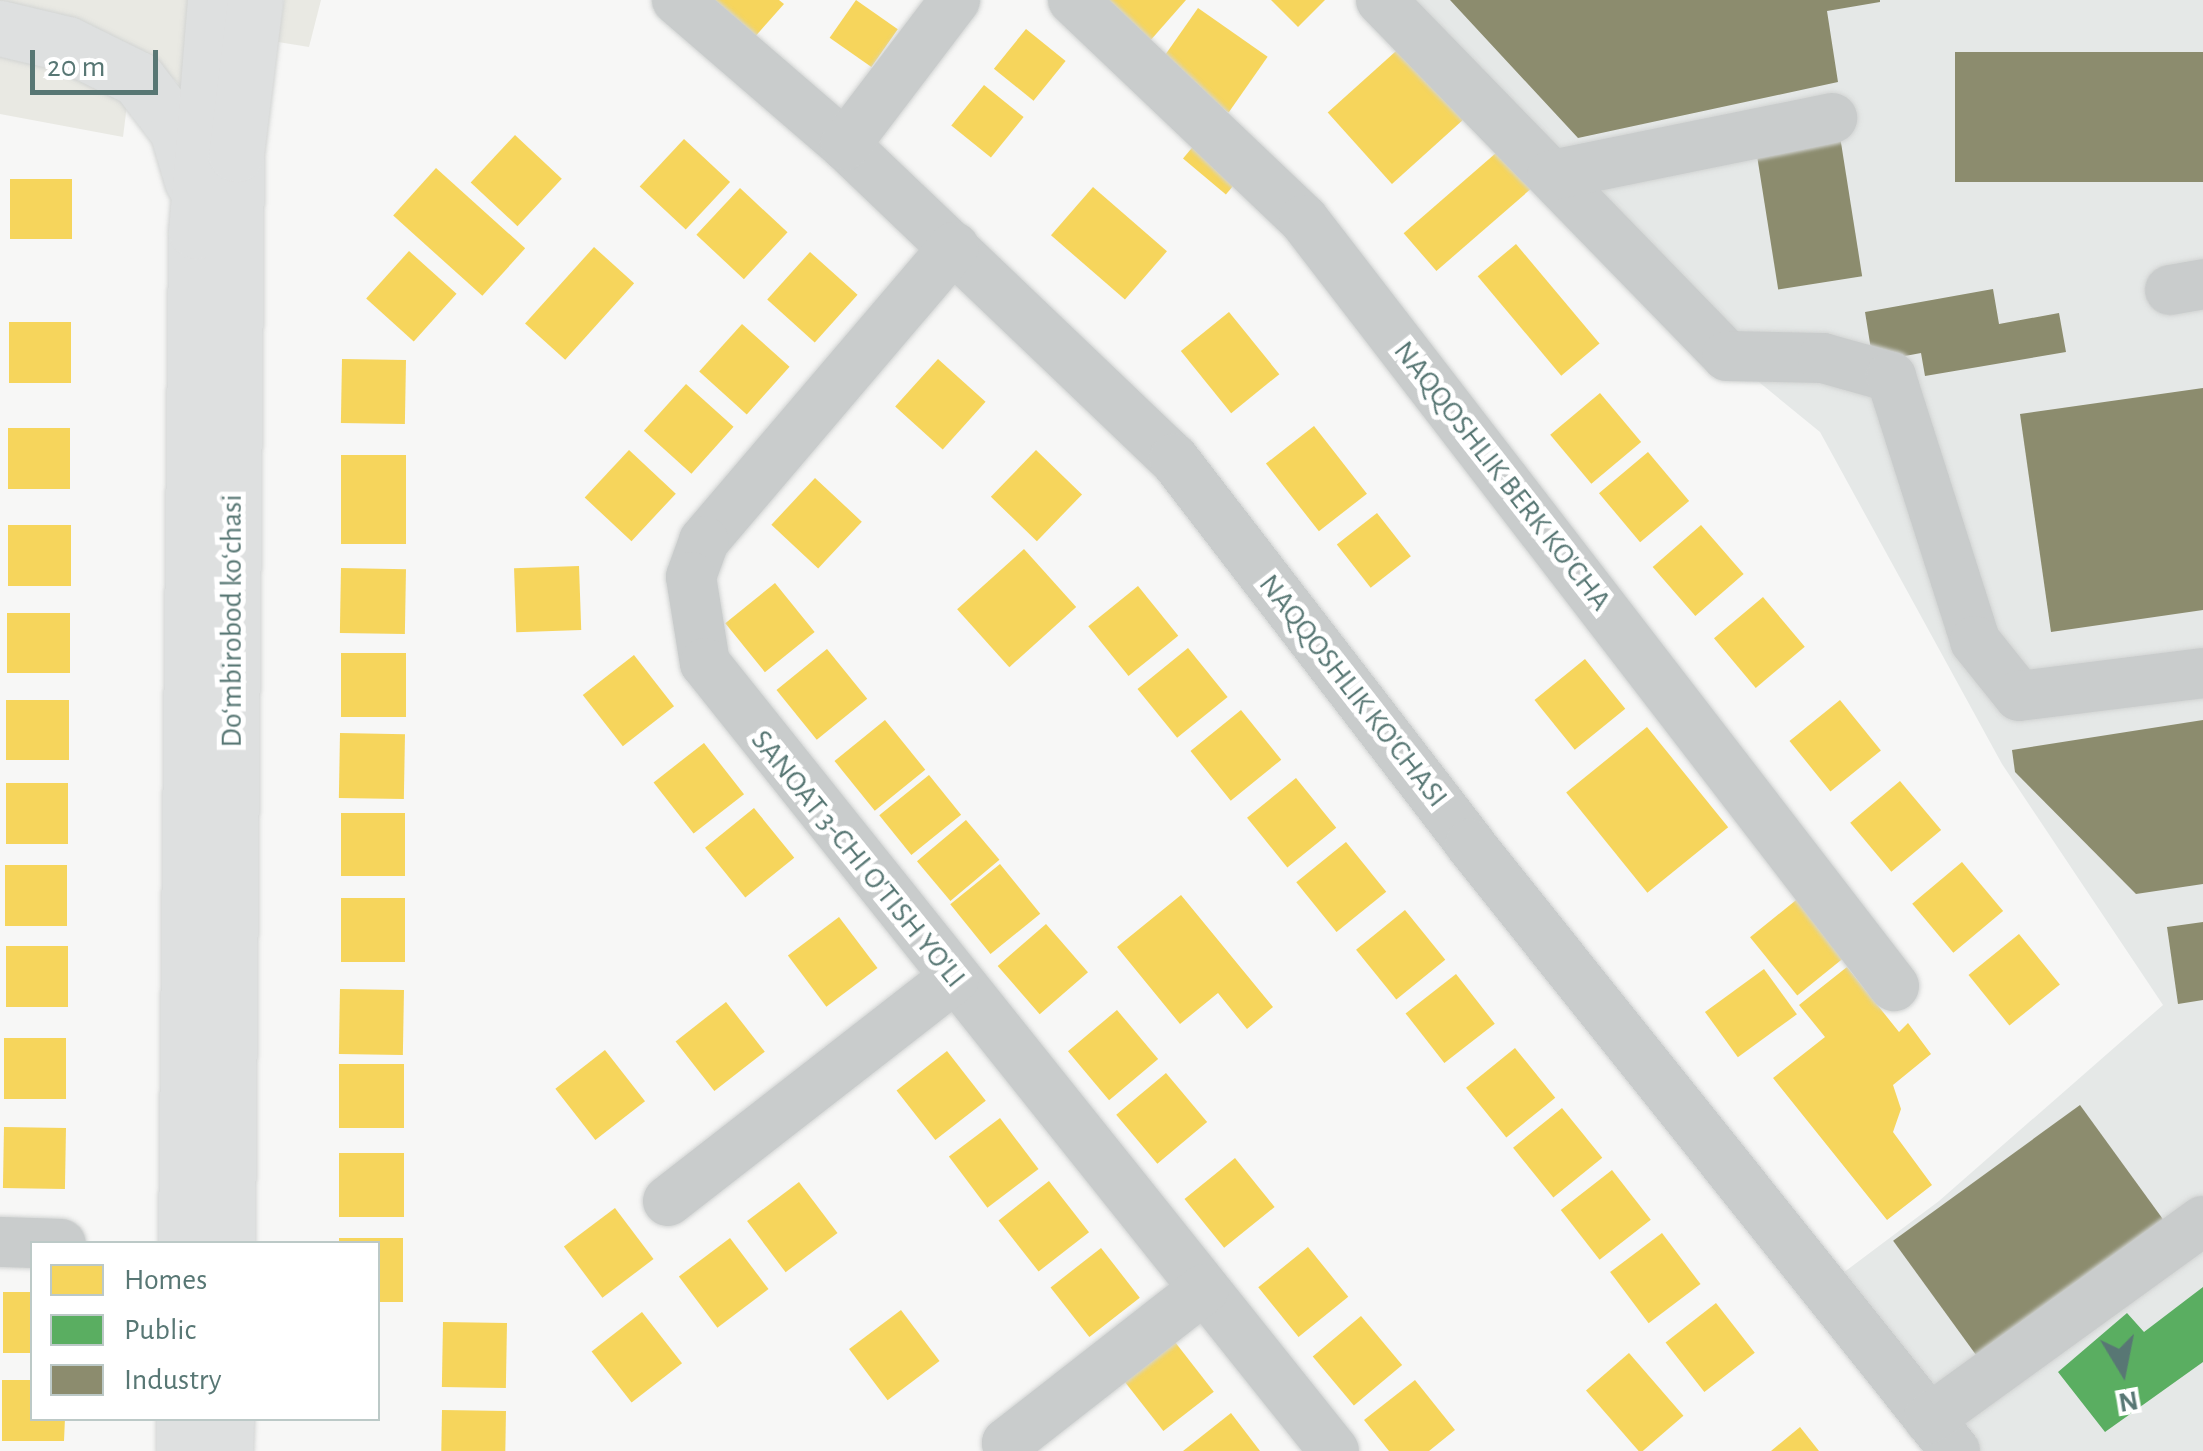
<!DOCTYPE html>
<html>
<head>
<meta charset="utf-8">
<style>
	body { margin:0 }
	#map { position:relative; width:2203px; height:1451px; overflow:hidden; background:#f7f7f6; font-family:"Alegreya Sans",sans-serif }
	div>[style] { position:absolute }
	.built>* { inset:0; background:#e5e8e7 }
	.green>* { inset:0; background:#e9e9e3 }
	.homes>* { inset:0; background:#f6d55c; transform-origin:0 0 }
	.public>* { inset:0; background:#5aae61 }
	.industry>* { inset:0; background:#8c8c6e; transform-origin:0 0 }
	.roads { filter:drop-shadow(0 0 2px #d2d4d3) drop-shadow(0 0 2px #d2d4d3) }
	.minor>* { height:50px; margin:-25px; padding:0 25px; transform-origin:25px; border-radius:25px; background:#c9cccc }
	.major>* { height:55px; margin:-27.5px; padding:0 27.5px; transform-origin:27.5px; border-radius:27.5px; background:#dee0e0 }
	span { translate:-50% -50%; white-space:nowrap; text-align:center; line-height:1.15; -webkit-text-stroke:10px #fff; paint-order:stroke }
	.street-label { font-size:30px; color:#587774 }
	.legend { position:absolute; left:30px; top:1241px; width:350px; height:180px; box-sizing:border-box; background:#fff; border:2px solid #bcc9c7; margin:0; padding:12px 18px; list-style:none; font-size:30px; color:#587774 }
	.legend li { display:flex; align-items:center; gap:20px; height:50px }
	.legend b { width:50px; border:2px solid #bcc9c7 }
	.north { position:absolute; left:2073px; top:1321px; width:100px; height:100px; -webkit-text-stroke:8px #fff; paint-order:stroke; rotate:170deg; font-size:28px; font-weight:700; line-height:40px; text-align:center; color:#587774 }
	.north::after { content:''; display:block; margin:auto; width:35px; height:45px; background:#587774; clip-path:polygon(50% 0,100% 100%,50% 72%,0 100%) }
	.scale { position:absolute; left:30px; top:50px; width:128px; height:45px; box-sizing:border-box; border:5px solid #587774; border-top:0; padding-left:12px; font-size:30px; line-height:35px; white-space:nowrap; color:#587774; -webkit-text-stroke:8px #fff; paint-order:stroke }
</style>
</head>
<body>
<div id="map">
	<div class="built">
		<div style="clip-path:polygon(1381px 0,2203px 0,2203px 1451px,1955px 1451px,1823px 1288px,1939px 1201px,2163px 1005px,2002px 764px,1820px 432px,1727px 356px)"></div>
	</div>
	<div class="green">
		<div style="clip-path:polygon(0 0,193px 0,182px 87px,167px 73px,0 13px)"></div>
		<div style="clip-path:polygon(284px 0,321px 0,309px 47px,278px 42px)"></div>
		<div style="clip-path:polygon(0 55px,24px 57px,128px 97px,123px 137px,0 114px)"></div>
	</div>
	<div class="homes">
		<div style="clip-path:polygon(709px 0,779px 0,784px 4px,753px 39px)"></div>
		<div style="left:856px;top:0;width:51px;height:46px;rotate:35deg"></div>
		<div style="clip-path:polygon(1107px 0,1186px 0,1149px 42px)"></div>
		<div style="clip-path:polygon(1271px 0,1325px 0,1298px 27px)"></div>
		<div style="left:1198px;top:8px;width:85px;height:68px;rotate:35deg"></div>
		<div style="left:1026px;top:29px;width:51px;height:51px;rotate:39deg"></div>
		<div style="left:1405px;top:43px;width:96px;height:104px;rotate:48deg"></div>
		<div style="left:984px;top:85px;width:51px;height:52px;rotate:39deg"></div>
		<div style="left:515px;top:135px;width:64px;height:65px;rotate:43deg"></div>
		<div style="left:1201px;top:137px;width:56px;height:28px;rotate:40deg"></div>
		<div style="left:684px;top:139px;width:63px;height:65px;rotate:43deg"></div>
		<div style="left:1504px;top:146px;width:50px;height:133px;rotate:49deg"></div>
		<div style="left:436px;top:168px;width:120px;height:64px;rotate:42deg"></div>
		<div style="left:10px;top:179px;width:62px;height:60px"></div>
		<div style="left:1093px;top:187px;width:98px;height:64px;rotate:41deg"></div>
		<div style="left:740px;top:188px;width:65px;height:64px;rotate:43deg"></div>
		<div style="left:1516px;top:244px;width:130px;height:50px;rotate:50deg"></div>
		<div style="left:594px;top:247px;width:54px;height:103px;rotate:42deg"></div>
		<div style="left:409px;top:251px;width:64px;height:64px;rotate:42deg"></div>
		<div style="left:810px;top:252px;width:64px;height:64px;rotate:42deg"></div>
		<div style="left:1229px;top:312px;width:80px;height:62px;rotate:51deg"></div>
		<div style="left:9px;top:322px;width:62px;height:61px"></div>
		<div style="left:742px;top:324px;width:64px;height:64px;rotate:42deg"></div>
		<div style="left:342px;top:359px;width:64px;height:64px;rotate:1deg"></div>
		<div style="left:938px;top:359px;width:64px;height:64px;rotate:42deg"></div>
		<div style="left:686px;top:384px;width:64px;height:63px;rotate:42deg"></div>
		<div style="left:1600px;top:393px;width:64px;height:65px;rotate:50deg"></div>
		<div style="left:1314px;top:426px;width:86px;height:61px;rotate:52deg"></div>
		<div style="left:8px;top:428px;width:62px;height:61px"></div>
		<div style="left:629px;top:450px;width:64px;height:65px;rotate:43deg"></div>
		<div style="left:1036px;top:450px;width:64px;height:65px;rotate:44deg"></div>
		<div style="left:1648px;top:452px;width:64px;height:64px;rotate:50deg"></div>
		<div style="left:341px;top:455px;width:65px;height:89px"></div>
		<div style="left:815px;top:478px;width:64px;height:64px;rotate:43deg"></div>
		<div style="left:1377px;top:513px;width:55px;height:51px;rotate:52deg"></div>
		<div style="left:8px;top:525px;width:63px;height:61px"></div>
		<div style="left:1701px;top:525px;width:65px;height:64px;rotate:49deg"></div>
		<div style="left:1024px;top:549px;width:78px;height:90px;rotate:48deg"></div>
		<div style="left:579px;top:566px;width:64px;height:65px;rotate:88deg"></div>
		<div style="left:341px;top:568px;width:65px;height:65px;rotate:1deg"></div>
		<div style="left:775px;top:583px;width:63px;height:64px;rotate:51deg"></div>
		<div style="left:1138px;top:586px;width:64px;height:64px;rotate:51deg"></div>
		<div style="left:1763px;top:597px;width:65px;height:64px;rotate:50deg"></div>
		<div style="left:7px;top:613px;width:63px;height:60px"></div>
		<div style="left:1188px;top:648px;width:63px;height:65px;rotate:51deg"></div>
		<div style="left:827px;top:649px;width:64px;height:65px;rotate:51deg"></div>
		<div style="left:341px;top:653px;width:65px;height:64px"></div>
		<div style="left:634px;top:655px;width:65px;height:65px;rotate:52deg"></div>
		<div style="left:1585px;top:659px;width:64px;height:65px;rotate:51deg"></div>
		<div style="left:6px;top:700px;width:63px;height:60px"></div>
		<div style="left:1840px;top:700px;width:65px;height:65px;rotate:51deg"></div>
		<div style="left:1241px;top:710px;width:64px;height:65px;rotate:51deg"></div>
		<div style="left:885px;top:720px;width:64px;height:65px;rotate:51deg"></div>
		<div style="left:1647px;top:727px;width:129px;height:104px;rotate:51deg"></div>
		<div style="left:340px;top:733px;width:65px;height:65px;rotate:1deg"></div>
		<div style="left:704px;top:743px;width:65px;height:64px;rotate:52deg"></div>
		<div style="left:929px;top:775px;width:51px;height:64px;rotate:51deg"></div>
		<div style="left:1296px;top:778px;width:64px;height:63px;rotate:51deg"></div>
		<div style="left:1900px;top:781px;width:64px;height:65px;rotate:50deg"></div>
		<div style="left:6px;top:783px;width:62px;height:61px"></div>
		<div style="left:754px;top:808px;width:64px;height:63px;rotate:51deg"></div>
		<div style="left:341px;top:813px;width:64px;height:63px"></div>
		<div style="left:966px;top:820px;width:52px;height:64px;rotate:50deg"></div>
		<div style="left:1346px;top:842px;width:64px;height:64px;rotate:51deg"></div>
		<div style="left:1962px;top:862px;width:64px;height:65px;rotate:50deg"></div>
		<div style="left:1000px;top:864px;width:64px;height:64px;rotate:51deg"></div>
		<div style="left:5px;top:865px;width:62px;height:61px"></div>
		<div style="left:1806px;top:892px;width:75px;height:72px;rotate:51deg"></div>
		<div style="clip-path:polygon(1181px 895px,1273px 1007px,1247px 1029px,1218px 993px,1180px 1024px,1117px 947px)"></div>
		<div style="left:341px;top:898px;width:64px;height:64px"></div>
		<div style="left:1405px;top:910px;width:64px;height:63px;rotate:51deg"></div>
		<div style="left:839px;top:917px;width:64px;height:64px;rotate:53deg"></div>
		<div style="left:1046px;top:924px;width:64px;height:64px;rotate:49deg"></div>
		<div style="left:2019px;top:934px;width:65px;height:65px;rotate:51deg"></div>
		<div style="left:6px;top:946px;width:62px;height:61px"></div>
		<div style="clip-path:polygon(1847px 967px,1899px 1032px,1908px 1023px,1931px 1054px,1893px 1085px,1901px 1109px,1893px 1132px,1932px 1185px,1887px 1220px,1773px 1078px,1825px 1037px,1799px 1005px)"></div>
		<div style="left:1764px;top:969px;width:56px;height:73px;rotate:54deg"></div>
		<div style="left:1456px;top:974px;width:63px;height:64px;rotate:52deg"></div>
		<div style="left:340px;top:989px;width:64px;height:65px;rotate:1deg"></div>
		<div style="left:726px;top:1002px;width:63px;height:64px;rotate:52deg"></div>
		<div style="left:1117px;top:1010px;width:64px;height:64px;rotate:50deg"></div>
		<div style="left:4px;top:1038px;width:62px;height:61px"></div>
		<div style="left:1515px;top:1048px;width:64px;height:63px;rotate:51deg"></div>
		<div style="left:605px;top:1050px;width:65px;height:63px;rotate:52deg"></div>
		<div style="left:947px;top:1051px;width:63px;height:64px;rotate:52deg"></div>
		<div style="left:339px;top:1064px;width:65px;height:64px"></div>
		<div style="left:1166px;top:1073px;width:64px;height:65px;rotate:50deg"></div>
		<div style="left:1562px;top:1108px;width:64px;height:63px;rotate:51deg"></div>
		<div style="left:1000px;top:1118px;width:64px;height:64px;rotate:53deg"></div>
		<div style="left:4px;top:1127px;width:62px;height:61px;rotate:1deg"></div>
		<div style="left:339px;top:1153px;width:65px;height:64px"></div>
		<div style="left:1235px;top:1158px;width:63px;height:65px;rotate:51deg"></div>
		<div style="left:1612px;top:1170px;width:63px;height:65px;rotate:52deg"></div>
		<div style="left:1049px;top:1181px;width:65px;height:64px;rotate:52deg"></div>
		<div style="left:799px;top:1182px;width:64px;height:65px;rotate:53deg"></div>
		<div style="left:615px;top:1208px;width:64px;height:64px;rotate:53deg"></div>
		<div style="left:1662px;top:1233px;width:64px;height:65px;rotate:53deg"></div>
		<div style="clip-path:polygon(339px 1238px,403px 1238px,403px 1302px,378px 1302px,378px 1244px,339px 1244px)"></div>
		<div style="left:730px;top:1238px;width:64px;height:64px;rotate:53deg"></div>
		<div style="left:1308px;top:1247px;width:64px;height:64px;rotate:51deg"></div>
		<div style="left:1101px;top:1248px;width:63px;height:64px;rotate:52deg"></div>
		<div style="left:3px;top:1292px;width:29px;height:61px"></div>
		<div style="left:1716px;top:1303px;width:63px;height:64px;rotate:52deg"></div>
		<div style="left:901px;top:1310px;width:64px;height:65px;rotate:53deg"></div>
		<div style="left:642px;top:1312px;width:65px;height:64px;rotate:52deg"></div>
		<div style="left:1361px;top:1316px;width:64px;height:63px;rotate:50deg"></div>
		<div style="left:443px;top:1322px;width:64px;height:65px;rotate:1deg"></div>
		<div style="left:1175px;top:1342px;width:63px;height:64px;rotate:52deg"></div>
		<div style="left:1629px;top:1353px;width:83px;height:57px;rotate:49deg"></div>
		<div style="clip-path:polygon(2px 1380px,32px 1380px,32px 1418px,65px 1418px,64px 1441px,2px 1441px)"></div>
		<div style="clip-path:polygon(1415px 1380px,1455px 1430px,1429px 1451px,1389px 1451px,1364px 1420px)"></div>
		<div style="left:442px;top:1410px;width:64px;height:41px;rotate:1deg"></div>
		<div style="clip-path:polygon(1231px 1413px,1260px 1451px,1183px 1451px)"></div>
		<div style="clip-path:polygon(1800px 1427px,1819px 1451px,1771px 1451px)"></div>
	</div>
	<div class="public">
		<div style="clip-path:polygon(2203px 1287px,2203px 1362px,2105px 1432px,2058px 1372px,2127px 1313px,2144px 1332px)"></div>
	</div>
	<div class="industry">
		<div style="clip-path:polygon(1450px 0,1880px 0,1880px 2px,1827px 11px,1838px 82px,1578px 138px)"></div>
		<div style="left:2203px;top:52px;width:130px;height:248px;rotate:90deg"></div>
		<div style="left:1839px;top:130px;width:148px;height:85px;rotate:81deg"></div>
		<div style="clip-path:polygon(1993px 289px,1999px 324px,2059px 313px,2066px 352px,1925px 376px,1921px 353px,1873px 362px,1865px 312px)"></div>
		<div style="clip-path:polygon(2203px 388px,2203px 610px,2051px 632px,2020px 414px)"></div>
		<div style="clip-path:polygon(2203px 720px,2203px 884px,2136px 894px,2015px 772px,2012px 750px)"></div>
		<div style="clip-path:polygon(2203px 922px,2203px 1000px,2178px 1004px,2167px 927px)"></div>
		<div style="left:2080px;top:1105px;width:143px;height:231px;rotate:54deg"></div>
	</div>
	<div class="roads">
		<div class="minor">
			<div style="left:677px;top:0;width:222px;rotate:40.8deg"></div>
			<div style="left:845px;top:145px;width:455px;rotate:43.7deg"></div>
			<div style="left:1174px;top:459px;width:486px;rotate:52.4deg"></div>
			<div style="left:1470px;top:844px;width:777px;rotate:51.37deg"></div>
			<div style="left:1073px;top:0;width:319px;rotate:43.6deg"></div>
			<div style="left:1304px;top:220px;width:967px;rotate:52.4deg"></div>
			<div style="left:1381px;top:0;width:496px;rotate:45.8deg"></div>
			<div style="left:1727px;top:356px;width:96px;rotate:1.2deg"></div>
			<div style="left:1823px;top:358px;width:71px;rotate:15.6deg"></div>
			<div style="left:1891px;top:377px;width:277px;rotate:72.3deg"></div>
			<div style="left:1975px;top:641px;width:70px;rotate:51.3deg"></div>
			<div style="left:2019px;top:696px;width:185px;rotate:-7.1deg"></div>
			<div style="left:845px;top:145px;width:182px;rotate:-52.8deg"></div>
			<div style="left:1552px;top:175px;width:286px;rotate:-11.5deg"></div>
			<div style="left:954px;top:247px;width:386px;rotate:130.4deg"></div>
			<div style="left:704px;top:541px;width:38px;rotate:110deg"></div>
			<div style="left:691px;top:577px;width:87px;rotate:80.8deg"></div>
			<div style="left:705px;top:663px;width:1008px;rotate:51.4deg"></div>
			<div style="left:2170px;top:290px;width:34px;rotate:-10deg"></div>
			<div style="left:668px;top:1201px;width:363px;rotate:-37.9deg"></div>
			<div style="left:0;top:1242px;width:61px;rotate:1.9deg"></div>
			<div style="left:1929px;top:1419px;width:338px;rotate:-35.9deg"></div>
			<div style="left:1013px;top:1451px;width:10px;rotate:-127deg"></div>
			<div style="left:1007px;top:1443px;width:250px;rotate:-38deg"></div>
		</div>
		<div class="major">
			<div style="left:0;top:28px;width:69px;rotate:13.4deg"></div>
			<div style="left:67px;top:44px;width:79px;rotate:26.2deg"></div>
			<div style="left:138px;top:79px;width:64px;rotate:52.6deg"></div>
			<div style="left:177px;top:130px;width:53px;rotate:73.6deg"></div>
			<div style="left:186px;top:1244px;width:1013px;rotate:-89.43deg"></div>
			<div style="left:196px;top:231px;width:232px;rotate:-85.3deg"></div>
			<div style="left:227px;top:1244px;width:1090px;rotate:-89.53deg"></div>
			<div style="left:236px;top:154px;width:155px;rotate:-83deg"></div>
			<div style="left:184px;top:1451px;width:33px;rotate:-90deg"></div>
			<div style="left:225px;top:1451px;width:33px;rotate:-88deg"></div>
		</div>
	</div>
	<div class="street-label">
		<span style="left:1502px;top:476px;rotate:52deg">NAQQOSHLIK BERK KO'CHA</span>
		<span style="left:232px;top:621px;rotate:-90deg">Doʻmbirobod koʻchasi</span>
		<span style="left:1353px;top:691px;rotate:52deg">NAQQOSHLIK KO'CHASI</span>
		<span style="left:858px;top:859px;rotate:51deg">SANOAT 3-CHI O'TISH YO'LI</span>
	</div>
	<ul class="legend">
	<li><b style="height:28px;background:#f6d55c"></b>Homes</li>
	<li><b style="height:28px;background:#5aae61"></b>Public</li>
	<li><b style="height:28px;background:#8c8c6e"></b>Industry</li>
	</ul>
	<div class="north">N</div>
	<div class="scale">20 m</div>
</div>
</body>
</html>
